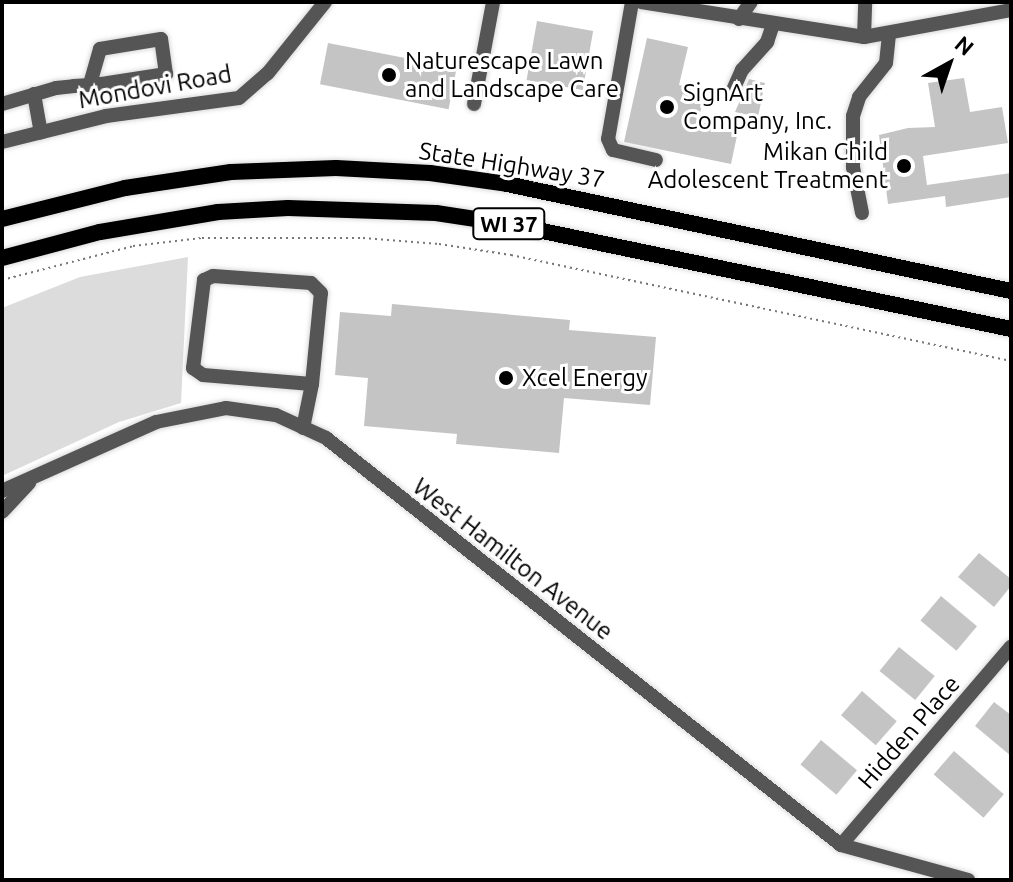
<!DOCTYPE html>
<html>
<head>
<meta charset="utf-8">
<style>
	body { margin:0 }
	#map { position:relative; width:1013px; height:882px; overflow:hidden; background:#fff; font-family:Ubuntu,sans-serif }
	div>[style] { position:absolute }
	.green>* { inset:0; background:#dcdcdc }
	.building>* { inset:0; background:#c4c4c4; transform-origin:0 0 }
	.path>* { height:2px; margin-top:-1px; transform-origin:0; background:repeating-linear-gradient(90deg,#777 0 2px,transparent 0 6px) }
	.roads { filter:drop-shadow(0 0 2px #dbdbdb) drop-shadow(0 0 2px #dbdbdb) }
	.minor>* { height:14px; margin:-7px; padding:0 7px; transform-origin:7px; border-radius:7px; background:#555 }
	.major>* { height:16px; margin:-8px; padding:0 8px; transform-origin:8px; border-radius:8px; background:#000 }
	.dots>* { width:22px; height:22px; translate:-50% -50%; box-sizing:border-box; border:4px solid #fff; border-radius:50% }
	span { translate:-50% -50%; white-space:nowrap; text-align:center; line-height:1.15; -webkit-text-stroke:6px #fff; paint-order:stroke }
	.shield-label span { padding:2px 6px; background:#fff; border:2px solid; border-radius:6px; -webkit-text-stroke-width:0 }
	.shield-label { font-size:22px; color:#000; font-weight:700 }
	.poi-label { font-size:24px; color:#000 }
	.left { translate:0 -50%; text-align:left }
	.right { translate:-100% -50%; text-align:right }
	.street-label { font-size:24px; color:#000 }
	.frame { position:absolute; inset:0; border:4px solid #000; pointer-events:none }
	.north { position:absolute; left:909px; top:24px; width:80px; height:80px; -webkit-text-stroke:6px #fff; paint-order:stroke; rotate:40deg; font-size:22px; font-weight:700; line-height:32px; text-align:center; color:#000 }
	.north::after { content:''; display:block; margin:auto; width:28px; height:36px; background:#000; clip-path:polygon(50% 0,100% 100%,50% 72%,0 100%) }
</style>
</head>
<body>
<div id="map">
	<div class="green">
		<div style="clip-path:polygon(188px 257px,181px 403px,119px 422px,2px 476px,2px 308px,80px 277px)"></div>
	</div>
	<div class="building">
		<div style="left:537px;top:21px;width:57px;height:60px;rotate:10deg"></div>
		<div style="clip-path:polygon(647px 38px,688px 47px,679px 85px,705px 91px,698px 122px,738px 131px,731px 164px,624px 142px)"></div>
		<div style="left:328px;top:43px;width:131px;height:42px;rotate:11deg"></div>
		<div style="clip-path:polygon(964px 78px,970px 112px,1002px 107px,1008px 143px,923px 156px,927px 185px,1011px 173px,1011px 197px,946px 207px,945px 196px,888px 204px,879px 135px,908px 128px,935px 127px,928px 83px)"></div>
		<div style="clip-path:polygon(749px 79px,765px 83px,758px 117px,735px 112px)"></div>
		<div style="clip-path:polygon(392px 304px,570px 320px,569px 330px,656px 337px,650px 405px,564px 398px,559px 453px,456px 444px,457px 434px,364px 426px,368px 378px,335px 375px,340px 312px,391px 316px)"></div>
		<div style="clip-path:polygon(979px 553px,1011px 579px,1011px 586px,994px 607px,958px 577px)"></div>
		<div style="left:941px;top:596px;width:47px;height:32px;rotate:40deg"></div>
		<div style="left:899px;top:647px;width:46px;height:31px;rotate:39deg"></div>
		<div style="left:862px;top:691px;width:46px;height:32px;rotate:41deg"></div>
		<div style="clip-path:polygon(994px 702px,1011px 715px,1011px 756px,975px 726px)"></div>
		<div style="left:821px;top:740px;width:47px;height:32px;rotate:40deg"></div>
		<div style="left:954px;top:751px;width:66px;height:31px;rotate:41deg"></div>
	</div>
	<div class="path">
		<div style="left:2px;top:280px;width:135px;rotate:-14.5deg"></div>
		<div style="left:133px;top:246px;width:69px;rotate:-6.6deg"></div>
		<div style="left:202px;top:238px;width:161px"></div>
		<div style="left:363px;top:238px;width:76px;rotate:4.5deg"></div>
		<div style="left:439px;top:244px;width:73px;rotate:8.7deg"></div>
		<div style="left:511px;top:255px;width:511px;rotate:11.97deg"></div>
	</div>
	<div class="roads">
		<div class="minor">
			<div style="left:632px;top:2px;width:139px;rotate:99.9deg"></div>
			<div style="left:608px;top:139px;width:12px;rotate:66deg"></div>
			<div style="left:613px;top:150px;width:44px;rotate:13.1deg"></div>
			<div style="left:641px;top:2px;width:226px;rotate:8.9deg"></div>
			<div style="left:864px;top:37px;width:149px;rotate:-10.4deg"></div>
			<div style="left:739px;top:19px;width:21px;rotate:-55deg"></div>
			<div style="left:864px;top:37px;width:35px;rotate:-88deg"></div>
			<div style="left:733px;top:90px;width:22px;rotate:-66deg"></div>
			<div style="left:742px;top:70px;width:38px;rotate:-48deg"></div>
			<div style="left:767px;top:42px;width:18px;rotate:-71deg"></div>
			<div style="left:34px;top:94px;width:39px;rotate:80deg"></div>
			<div style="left:2px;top:104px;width:56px;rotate:-16.5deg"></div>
			<div style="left:56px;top:88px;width:18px;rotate:-6deg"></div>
			<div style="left:74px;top:86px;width:16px;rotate:-4deg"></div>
			<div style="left:90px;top:85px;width:18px;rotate:-6deg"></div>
			<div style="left:108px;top:83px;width:59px;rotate:-8.8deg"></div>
			<div style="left:166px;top:74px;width:35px;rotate:-98deg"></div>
			<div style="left:161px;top:39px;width:62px;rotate:170.7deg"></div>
			<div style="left:100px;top:49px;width:37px;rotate:106deg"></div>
			<div style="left:474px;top:104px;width:104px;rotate:-79.4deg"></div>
			<div style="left:2px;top:142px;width:107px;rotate:-14deg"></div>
			<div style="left:106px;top:116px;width:134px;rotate:-7.7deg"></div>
			<div style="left:239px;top:98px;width:38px;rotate:-41deg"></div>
			<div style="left:268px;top:73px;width:91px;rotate:-51.2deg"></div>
			<div style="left:862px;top:213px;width:47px;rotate:-101.1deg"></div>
			<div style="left:853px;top:167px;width:51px;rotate:-90deg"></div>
			<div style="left:853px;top:116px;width:20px;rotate:-72deg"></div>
			<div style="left:859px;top:97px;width:43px;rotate:-51.5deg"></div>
			<div style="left:886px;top:63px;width:29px;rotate:-84deg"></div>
			<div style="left:303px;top:428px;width:45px;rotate:-78.4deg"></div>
			<div style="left:312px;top:384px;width:91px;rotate:-84.4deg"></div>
			<div style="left:321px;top:293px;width:14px;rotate:-135deg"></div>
			<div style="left:311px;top:283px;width:98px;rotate:-175.9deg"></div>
			<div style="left:213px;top:276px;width:10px;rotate:156deg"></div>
			<div style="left:204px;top:280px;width:89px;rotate:97.1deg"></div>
			<div style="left:193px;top:368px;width:12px;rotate:35deg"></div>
			<div style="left:203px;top:375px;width:109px;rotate:4.7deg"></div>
			<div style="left:2px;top:491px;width:169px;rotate:-24.1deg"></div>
			<div style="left:156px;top:422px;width:71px;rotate:-11.3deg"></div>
			<div style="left:226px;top:408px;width:50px;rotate:8deg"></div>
			<div style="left:276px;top:415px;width:55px;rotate:24.7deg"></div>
			<div style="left:326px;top:438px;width:656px;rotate:38.32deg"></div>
			<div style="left:841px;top:845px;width:132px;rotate:15.4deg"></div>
			<div style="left:2px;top:512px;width:40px;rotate:-47deg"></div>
			<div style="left:841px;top:845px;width:261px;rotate:-49.4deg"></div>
		</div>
		<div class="major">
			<div style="left:2px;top:219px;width:127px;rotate:-14.1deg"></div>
			<div style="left:125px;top:188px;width:107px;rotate:-8.6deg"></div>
			<div style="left:231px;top:172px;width:105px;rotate:-2.2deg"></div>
			<div style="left:336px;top:168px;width:94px;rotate:3deg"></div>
			<div style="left:430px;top:173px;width:78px;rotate:8.1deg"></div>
			<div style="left:507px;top:184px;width:515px;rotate:11.99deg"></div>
			<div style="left:2px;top:258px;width:101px;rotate:-14.9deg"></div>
			<div style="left:100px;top:232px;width:120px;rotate:-9.6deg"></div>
			<div style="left:218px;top:212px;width:70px;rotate:-3.3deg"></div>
			<div style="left:288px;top:208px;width:148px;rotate:1.9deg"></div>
			<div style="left:436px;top:213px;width:74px;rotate:8.6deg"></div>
			<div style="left:509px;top:224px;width:513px;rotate:11.81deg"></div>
		</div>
	</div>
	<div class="dots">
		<div style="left:389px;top:75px;background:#000"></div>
		<div style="left:667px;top:107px;background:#000"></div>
		<div style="left:904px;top:166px;background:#000"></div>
		<div style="left:506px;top:378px;background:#000"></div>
	</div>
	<div class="shield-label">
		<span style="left:509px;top:224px">WI 37</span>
	</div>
	<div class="poi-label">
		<span class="left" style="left:405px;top:75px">Naturescape Lawn<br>and Landscape Care</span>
		<span class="left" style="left:683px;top:107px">SignArt<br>Company, Inc.</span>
		<span class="right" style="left:888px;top:166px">Mikan Child<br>Adolescent Treatment</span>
		<span class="left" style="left:522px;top:378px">Xcel Energy</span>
	</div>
	<div class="street-label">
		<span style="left:155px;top:87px;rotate:-10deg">Mondovi Road</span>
		<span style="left:512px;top:165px;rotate:9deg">State Highway 37</span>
		<span style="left:513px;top:559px;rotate:38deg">West Hamilton Avenue</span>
		<span style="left:909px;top:732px;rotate:-49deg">Hidden Place</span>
	</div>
	<div class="frame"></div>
	<div class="north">N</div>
</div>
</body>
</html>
